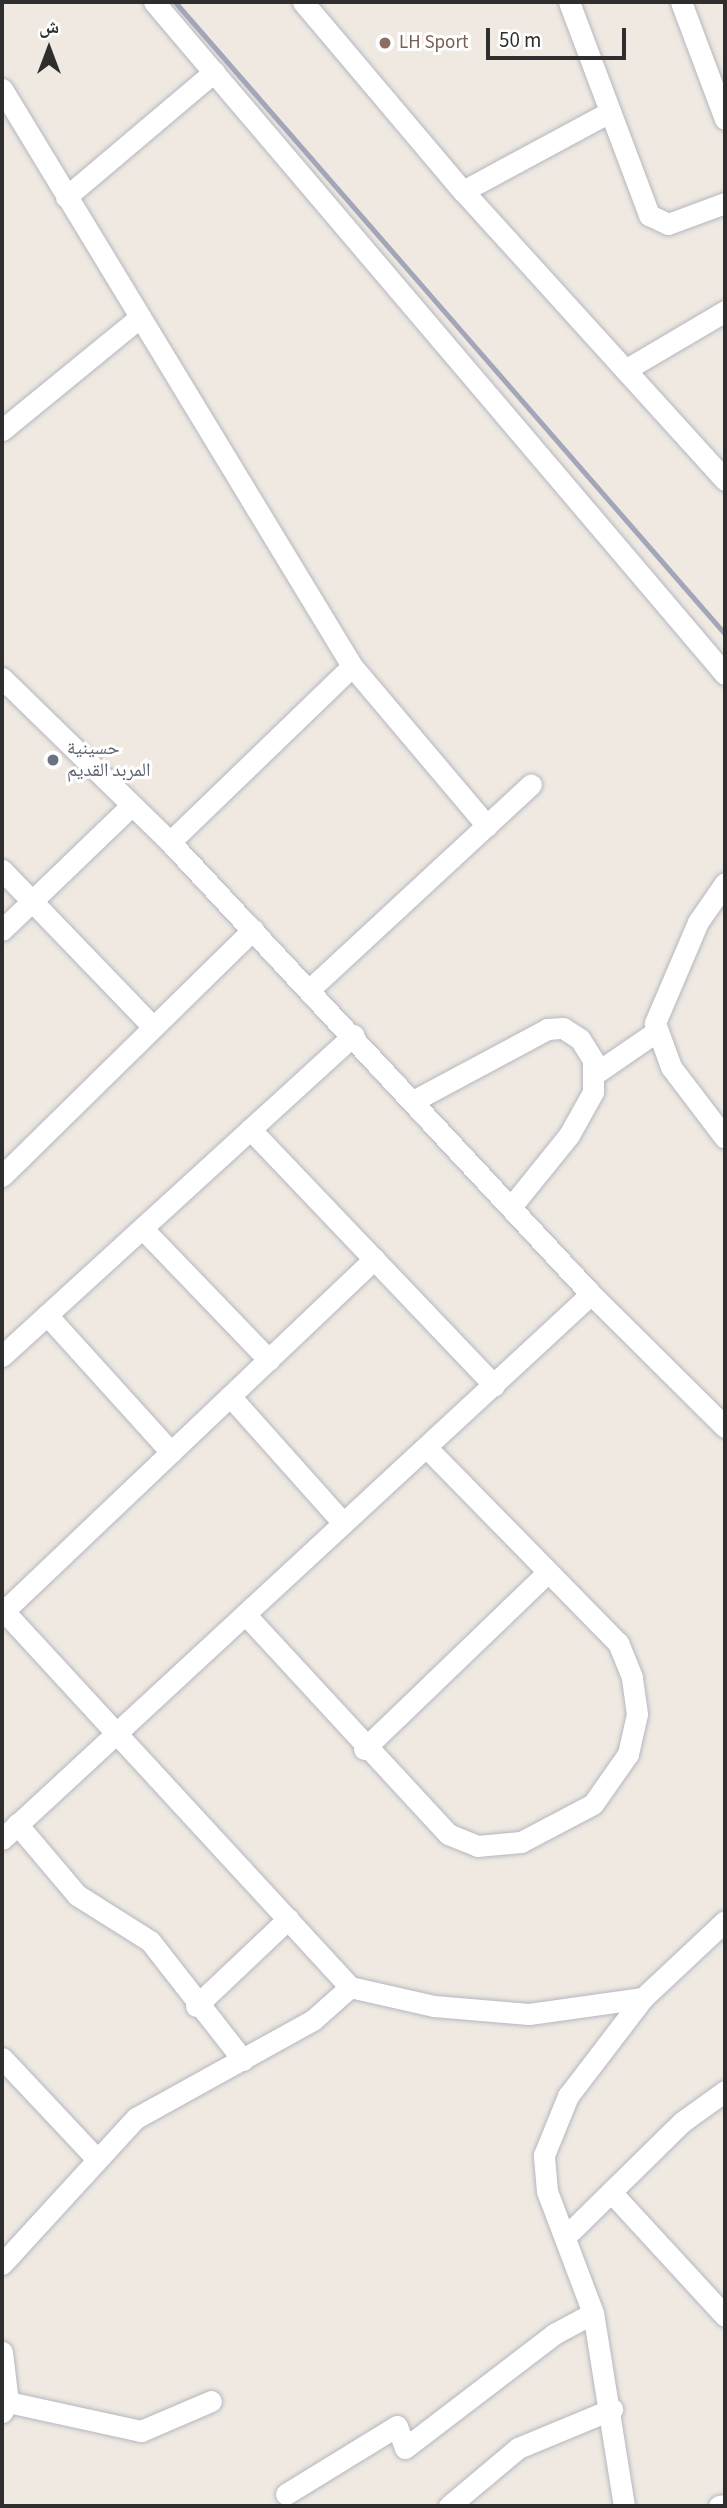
<!DOCTYPE html>
<html>
<head>
<meta charset="utf-8">
<style>
	body { margin:0 }
	#map { position:relative; width:727px; height:2508px; overflow:hidden; background:#efe9e1; font-family:"Source Sans 3","Noto Naskh Arabic",sans-serif }
	div>[style] { position:absolute }
	.roads { filter:drop-shadow(0 0 2px #b4b7c1) drop-shadow(0 0 2px #b4b7c1) }
	.minor>* { height:21px; margin:-10.5px; padding:0 10.5px; transform-origin:10.5px; border-radius:10.5px; background:#fff }
	.rail>* { height:5px; margin:-2.5px; padding:0 2.5px; transform-origin:2.5px; border-radius:2.5px; background:#a3a6b8 }
	.dots>* { width:19px; height:19px; translate:-50% -50%; box-sizing:border-box; border:4px solid #fff; border-radius:50% }
	span { translate:-50% -50%; white-space:nowrap; text-align:center; line-height:1.15; -webkit-text-stroke:6px #fff; paint-order:stroke }
	.education-label { font-size:19px; color:#785e54 }
	.left { translate:0 -50%; text-align:left }
	.worship-label { font-size:19px; color:#5b616d }
	.frame { position:absolute; inset:0; border:4px solid #2e2e2e; pointer-events:none }
	.north { position:absolute; left:14px; top:14px; width:70px; height:70px; -webkit-text-stroke:5px #fff; paint-order:stroke; rotate:0deg; font-size:19px; font-weight:700; line-height:28px; text-align:center; color:#2e2e2e }
	.north::after { content:''; display:block; margin:auto; width:24px; height:32px; background:#2e2e2e; clip-path:polygon(50% 0,100% 100%,50% 72%,0 100%) }
	.scale { position:absolute; left:486px; top:28px; width:140px; height:32px; box-sizing:border-box; border:4px solid #2e2e2e; border-top:0; padding-left:9px; font-size:21px; line-height:24px; white-space:nowrap; color:#2e2e2e; -webkit-text-stroke:5px #fff; paint-order:stroke }
</style>
</head>
<body>
<div id="map">
	<div class="roads">
		<div class="minor">
			<div style="left:154px;top:2px;width:882px;rotate:49.65deg"></div>
			<div style="left:303px;top:2px;width:248px;rotate:49.8deg"></div>
			<div style="left:463px;top:191px;width:390px;rotate:47.8deg"></div>
			<div style="left:569px;top:2px;width:228px;rotate:69.4deg"></div>
			<div style="left:649px;top:215px;width:21px;rotate:25deg"></div>
			<div style="left:668px;top:224px;width:61px;rotate:-20.2deg"></div>
			<div style="left:681px;top:2px;width:125px;rotate:69.4deg"></div>
			<div style="left:2px;top:89px;width:675px;rotate:58.76deg"></div>
			<div style="left:352px;top:666px;width:209px;rotate:49.8deg"></div>
			<div style="left:463px;top:191px;width:167px;rotate:-28.3deg"></div>
			<div style="left:66px;top:197px;width:194px;rotate:-40.2deg"></div>
			<div style="left:625px;top:370px;width:116px;rotate:-30.5deg"></div>
			<div style="left:2px;top:430px;width:178px;rotate:-39.3deg"></div>
			<div style="left:2px;top:678px;width:235px;rotate:44.3deg"></div>
			<div style="left:170px;top:842px;width:618px;rotate:47.03deg"></div>
			<div style="left:591px;top:1294px;width:189px;rotate:44.8deg"></div>
			<div style="left:170px;top:842px;width:253px;rotate:-44deg"></div>
			<div style="left:2px;top:870px;width:218px;rotate:46.1deg"></div>
			<div style="left:725px;top:883px;width:47px;rotate:124.7deg"></div>
			<div style="left:698px;top:922px;width:110px;rotate:113.1deg"></div>
			<div style="left:655px;top:1023px;width:47px;rotate:70deg"></div>
			<div style="left:671px;top:1067px;width:89px;rotate:52.7deg"></div>
			<div style="left:2px;top:930px;width:180px;rotate:-43.9deg"></div>
			<div style="left:310px;top:989px;width:301px;rotate:-42.8deg"></div>
			<div style="left:596px;top:1073px;width:74px;rotate:-34.5deg"></div>
			<div style="left:413px;top:1101px;width:152px;rotate:-28.2deg"></div>
			<div style="left:547px;top:1029px;width:16px;rotate:-4deg"></div>
			<div style="left:563px;top:1028px;width:20px;rotate:33deg"></div>
			<div style="left:580px;top:1039px;width:25px;rotate:58deg"></div>
			<div style="left:593px;top:1060px;width:32px;rotate:90deg"></div>
			<div style="left:593px;top:1092px;width:49px;rotate:119.2deg"></div>
			<div style="left:569px;top:1135px;width:92px;rotate:128.9deg"></div>
			<div style="left:250px;top:1129px;width:354px;rotate:46.4deg"></div>
			<div style="left:2px;top:1176px;width:352px;rotate:-44.5deg"></div>
			<div style="left:142px;top:1228px;width:183px;rotate:46.1deg"></div>
			<div style="left:47px;top:1315px;width:185px;rotate:47.9deg"></div>
			<div style="left:2px;top:1356px;width:476px;rotate:-42.4deg"></div>
			<div style="left:230px;top:1396px;width:170px;rotate:48.3deg"></div>
			<div style="left:2px;top:1609px;width:514px;rotate:47.37deg"></div>
			<div style="left:350px;top:1987px;width:86px;rotate:12.7deg"></div>
			<div style="left:434px;top:2006px;width:95px;rotate:4.8deg"></div>
			<div style="left:529px;top:2014px;width:115px;rotate:-8deg"></div>
			<div style="left:4px;top:1611px;width:511px;rotate:-43.57deg"></div>
			<div style="left:245px;top:1614px;width:299px;rotate:47.3deg"></div>
			<div style="left:448px;top:1834px;width:31px;rotate:22deg"></div>
			<div style="left:477px;top:1846px;width:44px;rotate:-5.2deg"></div>
			<div style="left:521px;top:1842px;width:81px;rotate:-27.8deg"></div>
			<div style="left:593px;top:1804px;width:61px;rotate:-55deg"></div>
			<div style="left:628px;top:1754px;width:41px;rotate:-77.3deg"></div>
			<div style="left:637px;top:1714px;width:37px;rotate:-98deg"></div>
			<div style="left:632px;top:1677px;width:37px;rotate:-112deg"></div>
			<div style="left:618px;top:1643px;width:274px;rotate:-134.4deg"></div>
			<div style="left:364px;top:1749px;width:252px;rotate:-43.9deg"></div>
			<div style="left:17px;top:1824px;width:93px;rotate:49.8deg"></div>
			<div style="left:77px;top:1895px;width:86px;rotate:32.2deg"></div>
			<div style="left:150px;top:1941px;width:151px;rotate:52deg"></div>
			<div style="left:2px;top:1839px;width:802px;rotate:-42.78deg"></div>
			<div style="left:196px;top:2006px;width:127px;rotate:-43.4deg"></div>
			<div style="left:2px;top:2058px;width:136px;rotate:46.8deg"></div>
			<div style="left:611px;top:2192px;width:168px;rotate:47.4deg"></div>
			<div style="left:566px;top:2236px;width:163px;rotate:-44.5deg"></div>
			<div style="left:682px;top:2122px;width:53px;rotate:-35.8deg"></div>
			<div style="left:2px;top:2264px;width:198px;rotate:-47.5deg"></div>
			<div style="left:136px;top:2118px;width:202px;rotate:-29deg"></div>
			<div style="left:313px;top:2020px;width:50px;rotate:-41.7deg"></div>
			<div style="left:2px;top:2352px;width:50px;rotate:83.2deg"></div>
			<div style="left:8px;top:2402px;width:12px;rotate:121deg"></div>
			<div style="left:8px;top:2402px;width:136px;rotate:12.3deg"></div>
			<div style="left:141px;top:2431px;width:76px;rotate:-23.2deg"></div>
			<div style="left:286px;top:2494px;width:130px;rotate:-31.5deg"></div>
			<div style="left:397px;top:2426px;width:23px;rotate:70deg"></div>
			<div style="left:405px;top:2448px;width:188px;rotate:-37.4deg"></div>
			<div style="left:554px;top:2334px;width:44px;rotate:-28.3deg"></div>
			<div style="left:449px;top:2506px;width:90px;rotate:-40deg"></div>
			<div style="left:518px;top:2448px;width:102px;rotate:-22.5deg"></div>
			<div style="left:624px;top:2506px;width:195px;rotate:-99.1deg"></div>
			<div style="left:593px;top:2313px;width:130px;rotate:-110.7deg"></div>
			<div style="left:547px;top:2191px;width:36px;rotate:-95deg"></div>
			<div style="left:544px;top:2155px;width:64px;rotate:-67.9deg"></div>
			<div style="left:568px;top:2096px;width:123px;rotate:-52.6deg"></div>
			<div style="left:643px;top:1998px;width:112px;rotate:-43.2deg"></div>
			<div style="left:719px;top:2506px;width:6px;rotate:-9deg"></div>
		</div>
	</div>
	<div class="rail">
		<div style="left:175px;top:2px;width:838px;rotate:48.97deg"></div>
	</div>
	<div class="dots">
		<div style="left:385px;top:43px;background:#8d6e63"></div>
		<div style="left:53px;top:760px;background:#6b7280"></div>
	</div>
	<div class="education-label">
		<span class="left" style="left:399px;top:43px">LH Sport</span>
	</div>
	<div class="worship-label">
		<span class="left" style="left:67px;top:760px">حسينية<br>المربد القديم</span>
	</div>
	<div class="frame"></div>
	<div class="north">ش</div>
	<div class="scale">50 m</div>
</div>
</body>
</html>
